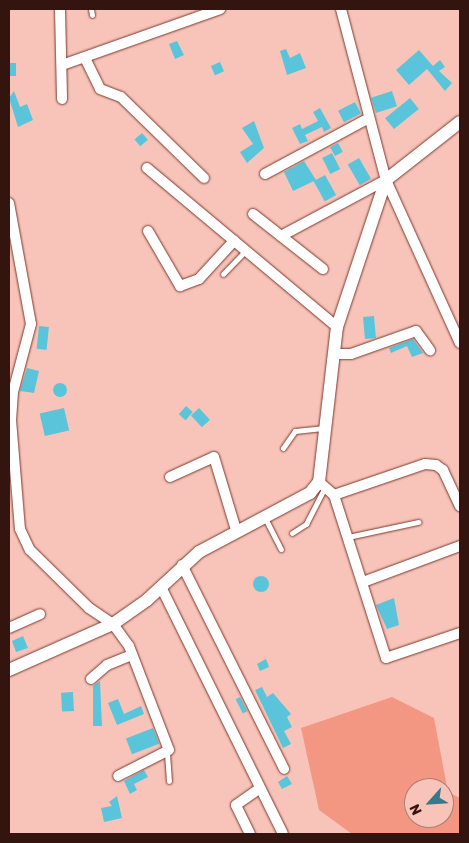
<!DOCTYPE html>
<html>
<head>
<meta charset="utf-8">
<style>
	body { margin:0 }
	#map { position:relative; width:469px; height:843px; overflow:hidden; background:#f8c4b9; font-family:Rubik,sans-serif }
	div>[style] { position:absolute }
	.green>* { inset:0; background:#f39783 }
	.building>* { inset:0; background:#5ac5da; transform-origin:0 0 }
	.round { border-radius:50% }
	.roads { filter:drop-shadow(0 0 1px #7f382b) drop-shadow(0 0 1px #7f382b) }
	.service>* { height:5px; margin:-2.5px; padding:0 2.5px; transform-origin:2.5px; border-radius:2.5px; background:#fff }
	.minor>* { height:10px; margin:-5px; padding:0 5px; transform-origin:5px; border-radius:5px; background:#fff }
	.tertiary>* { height:12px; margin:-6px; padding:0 6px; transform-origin:6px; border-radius:6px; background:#fff }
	span { translate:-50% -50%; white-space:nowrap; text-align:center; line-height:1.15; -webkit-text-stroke:4.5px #f8c4b9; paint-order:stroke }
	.frame { position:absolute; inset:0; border:10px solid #33140e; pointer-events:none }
	.north { position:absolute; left:404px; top:778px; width:50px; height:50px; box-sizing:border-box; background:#f8c4b9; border:1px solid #a97e75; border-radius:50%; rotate:244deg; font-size:14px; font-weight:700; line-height:20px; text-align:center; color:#33140e }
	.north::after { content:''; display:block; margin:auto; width:18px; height:22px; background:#357a88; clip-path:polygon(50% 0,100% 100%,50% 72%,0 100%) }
</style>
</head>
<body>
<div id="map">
	<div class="green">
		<div style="clip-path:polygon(evenodd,392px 697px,434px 718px,448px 792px,460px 798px,460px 834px,352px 834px,319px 810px,301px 728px,392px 697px,414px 788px,444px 788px,444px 818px,414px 818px,414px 788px)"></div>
	</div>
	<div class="building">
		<div style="clip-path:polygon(177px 41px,184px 55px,175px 59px,169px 44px)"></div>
		<div style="clip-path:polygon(286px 49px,290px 58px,300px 53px,306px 68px,287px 75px,280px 51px)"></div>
		<div style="clip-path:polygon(419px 50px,433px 66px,440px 60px,445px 67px,439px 71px,452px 83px,445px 91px,427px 69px,409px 85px,396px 70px)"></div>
		<div style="left:220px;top:62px;width:10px;height:10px;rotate:66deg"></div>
		<div style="left:16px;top:63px;width:13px;height:7px;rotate:90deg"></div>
		<div style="clip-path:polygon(14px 91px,20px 107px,27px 104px,33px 120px,18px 127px,9px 98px)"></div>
		<div style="left:392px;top:91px;width:16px;height:22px;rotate:72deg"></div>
		<div style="left:410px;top:98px;width:14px;height:32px;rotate:51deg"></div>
		<div style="left:355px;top:102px;width:13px;height:19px;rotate:63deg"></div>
		<div style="clip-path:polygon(320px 108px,331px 128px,324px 132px,322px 127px,305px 135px,308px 141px,300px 144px,292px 128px,300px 124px,302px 129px,318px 121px,313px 112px)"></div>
		<div style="clip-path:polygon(254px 121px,264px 148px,247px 163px,240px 152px,253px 144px,242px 128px)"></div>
		<div style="left:142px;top:133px;width:9px;height:10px;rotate:49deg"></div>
		<div style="left:338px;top:143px;width:10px;height:9px;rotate:61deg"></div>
		<div style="left:332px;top:153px;width:18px;height:11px;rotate:63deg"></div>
		<div style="left:359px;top:158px;width:24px;height:13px;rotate:60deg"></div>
		<div style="clip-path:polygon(304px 161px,316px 180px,293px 191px,284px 172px)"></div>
		<div style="left:325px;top:175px;width:23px;height:13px;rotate:61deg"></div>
		<div style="left:374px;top:316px;width:22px;height:11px;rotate:85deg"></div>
		<div style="left:39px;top:326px;width:10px;height:23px;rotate:6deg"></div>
		<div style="clip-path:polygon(413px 339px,423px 353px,412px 357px,407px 346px,391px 353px,389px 348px)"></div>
		<div style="clip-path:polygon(27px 368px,39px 371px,34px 393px,20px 391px)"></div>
		<div class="round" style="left:53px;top:383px;width:14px;height:14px"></div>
		<div style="left:186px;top:406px;width:9px;height:11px;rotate:41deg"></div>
		<div style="left:64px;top:408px;width:23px;height:25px;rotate:77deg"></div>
		<div style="left:199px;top:408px;width:16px;height:11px;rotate:47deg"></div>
		<div class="round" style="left:253px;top:576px;width:16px;height:16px"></div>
		<div style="clip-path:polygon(394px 598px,399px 625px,387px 629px,376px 605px)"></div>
		<div style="clip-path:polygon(23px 636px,28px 648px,16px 652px,12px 641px)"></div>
		<div style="clip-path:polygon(266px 659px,269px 667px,260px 671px,257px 664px)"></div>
		<div style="clip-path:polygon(100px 681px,102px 726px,93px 726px,93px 686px)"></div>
		<div style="clip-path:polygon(262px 687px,267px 697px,273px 693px,291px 714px,287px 717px,292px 727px,284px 731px,291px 744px,283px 748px,255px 690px)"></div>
		<div style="left:73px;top:692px;width:19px;height:12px;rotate:87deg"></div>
		<div style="left:240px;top:697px;width:16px;height:5px;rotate:63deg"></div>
		<div style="clip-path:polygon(118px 699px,124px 714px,141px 706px,144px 714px,117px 725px,108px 703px)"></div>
		<div style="left:153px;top:728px;width:17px;height:29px;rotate:69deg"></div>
		<div style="clip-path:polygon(144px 770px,148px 777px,134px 784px,137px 790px,130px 794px,124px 781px)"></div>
		<div style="clip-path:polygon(287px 776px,292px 784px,282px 789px,278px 782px)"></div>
		<div style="clip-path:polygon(117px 796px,122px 818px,104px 822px,101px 808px,112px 806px,109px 802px)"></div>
	</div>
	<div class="roads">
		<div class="service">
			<div style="left:91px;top:9px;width:6px;rotate:81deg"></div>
			<div style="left:223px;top:274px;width:32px;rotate:-46deg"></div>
			<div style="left:283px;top:448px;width:21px;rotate:-55deg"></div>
			<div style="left:295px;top:431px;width:30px;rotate:-6deg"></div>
			<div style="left:265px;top:518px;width:35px;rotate:63deg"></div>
			<div style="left:292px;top:533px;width:17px;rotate:-33deg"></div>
			<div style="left:306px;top:524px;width:42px;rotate:-62.8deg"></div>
			<div style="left:348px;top:537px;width:72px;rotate:-12.1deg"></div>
			<div style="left:167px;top:753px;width:28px;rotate:86deg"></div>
		</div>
		<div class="minor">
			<div style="left:60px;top:9px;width:90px;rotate:88.7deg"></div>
			<div style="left:341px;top:9px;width:177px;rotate:75.3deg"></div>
			<div style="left:386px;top:180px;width:179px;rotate:65.6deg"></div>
			<div style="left:85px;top:58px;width:34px;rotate:64deg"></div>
			<div style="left:100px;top:89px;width:22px;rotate:21deg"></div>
			<div style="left:121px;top:97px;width:116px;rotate:44.3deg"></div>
			<div style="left:62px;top:65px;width:168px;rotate:-19.5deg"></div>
			<div style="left:147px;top:168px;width:248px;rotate:39.9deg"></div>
			<div style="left:265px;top:174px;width:118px;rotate:-28.3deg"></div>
			<div style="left:9px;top:203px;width:123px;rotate:79.7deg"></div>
			<div style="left:31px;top:324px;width:70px;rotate:104.8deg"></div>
			<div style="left:13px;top:392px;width:28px;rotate:94deg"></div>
			<div style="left:11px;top:420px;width:109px;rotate:85.3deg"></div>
			<div style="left:20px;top:529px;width:23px;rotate:65deg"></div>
			<div style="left:30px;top:550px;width:83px;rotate:44.5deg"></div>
			<div style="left:89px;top:608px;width:29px;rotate:34deg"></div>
			<div style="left:113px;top:624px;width:27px;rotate:54deg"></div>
			<div style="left:129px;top:646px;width:111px;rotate:69deg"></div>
			<div style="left:169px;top:750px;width:57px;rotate:153deg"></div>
			<div style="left:253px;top:214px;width:89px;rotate:38.2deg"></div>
			<div style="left:148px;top:231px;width:64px;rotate:59.8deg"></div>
			<div style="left:180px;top:286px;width:20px;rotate:-20deg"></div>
			<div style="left:199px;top:279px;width:52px;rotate:-47.4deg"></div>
			<div style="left:281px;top:236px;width:119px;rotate:-28.1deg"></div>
			<div style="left:334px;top:354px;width:17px"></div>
			<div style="left:351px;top:354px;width:69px;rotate:-19.5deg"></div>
			<div style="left:416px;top:331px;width:24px;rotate:54deg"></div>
			<div style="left:170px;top:477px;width:48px;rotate:-24.4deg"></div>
			<div style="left:214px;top:457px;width:76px;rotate:73.2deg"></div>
			<div style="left:319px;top:482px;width:20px;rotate:41deg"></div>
			<div style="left:334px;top:495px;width:171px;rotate:72.3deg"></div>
			<div style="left:386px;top:658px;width:78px;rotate:-18.7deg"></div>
			<div style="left:334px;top:495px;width:96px;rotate:-18.8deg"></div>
			<div style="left:425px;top:464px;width:11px;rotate:5deg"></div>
			<div style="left:436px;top:465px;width:9px;rotate:36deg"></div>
			<div style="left:443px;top:470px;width:40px;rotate:65deg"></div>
			<div style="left:182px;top:565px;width:228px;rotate:63.4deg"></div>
			<div style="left:363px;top:582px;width:103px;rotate:-20.4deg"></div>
			<div style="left:161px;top:587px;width:275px;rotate:63.7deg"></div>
			<div style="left:9px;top:628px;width:34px;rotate:-24deg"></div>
			<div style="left:91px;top:679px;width:21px;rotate:-41deg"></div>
			<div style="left:107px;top:665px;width:27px;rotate:-22deg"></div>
			<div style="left:250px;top:834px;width:32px;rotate:-116deg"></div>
			<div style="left:236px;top:805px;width:29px;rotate:-35deg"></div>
		</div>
		<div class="tertiary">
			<div style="left:9px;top:670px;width:114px;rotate:-23.9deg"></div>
			<div style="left:113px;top:624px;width:42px;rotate:-35.2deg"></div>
			<div style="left:147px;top:600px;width:71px;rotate:-42.7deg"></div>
			<div style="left:199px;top:552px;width:126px;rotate:-28deg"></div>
			<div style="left:310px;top:493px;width:14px;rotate:-51deg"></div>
			<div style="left:319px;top:482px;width:156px;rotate:-83.4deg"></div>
			<div style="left:337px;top:327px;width:155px;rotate:-71.6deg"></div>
			<div style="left:386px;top:180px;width:94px;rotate:-38.1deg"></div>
		</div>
	</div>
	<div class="frame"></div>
	<div class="north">N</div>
</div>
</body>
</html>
